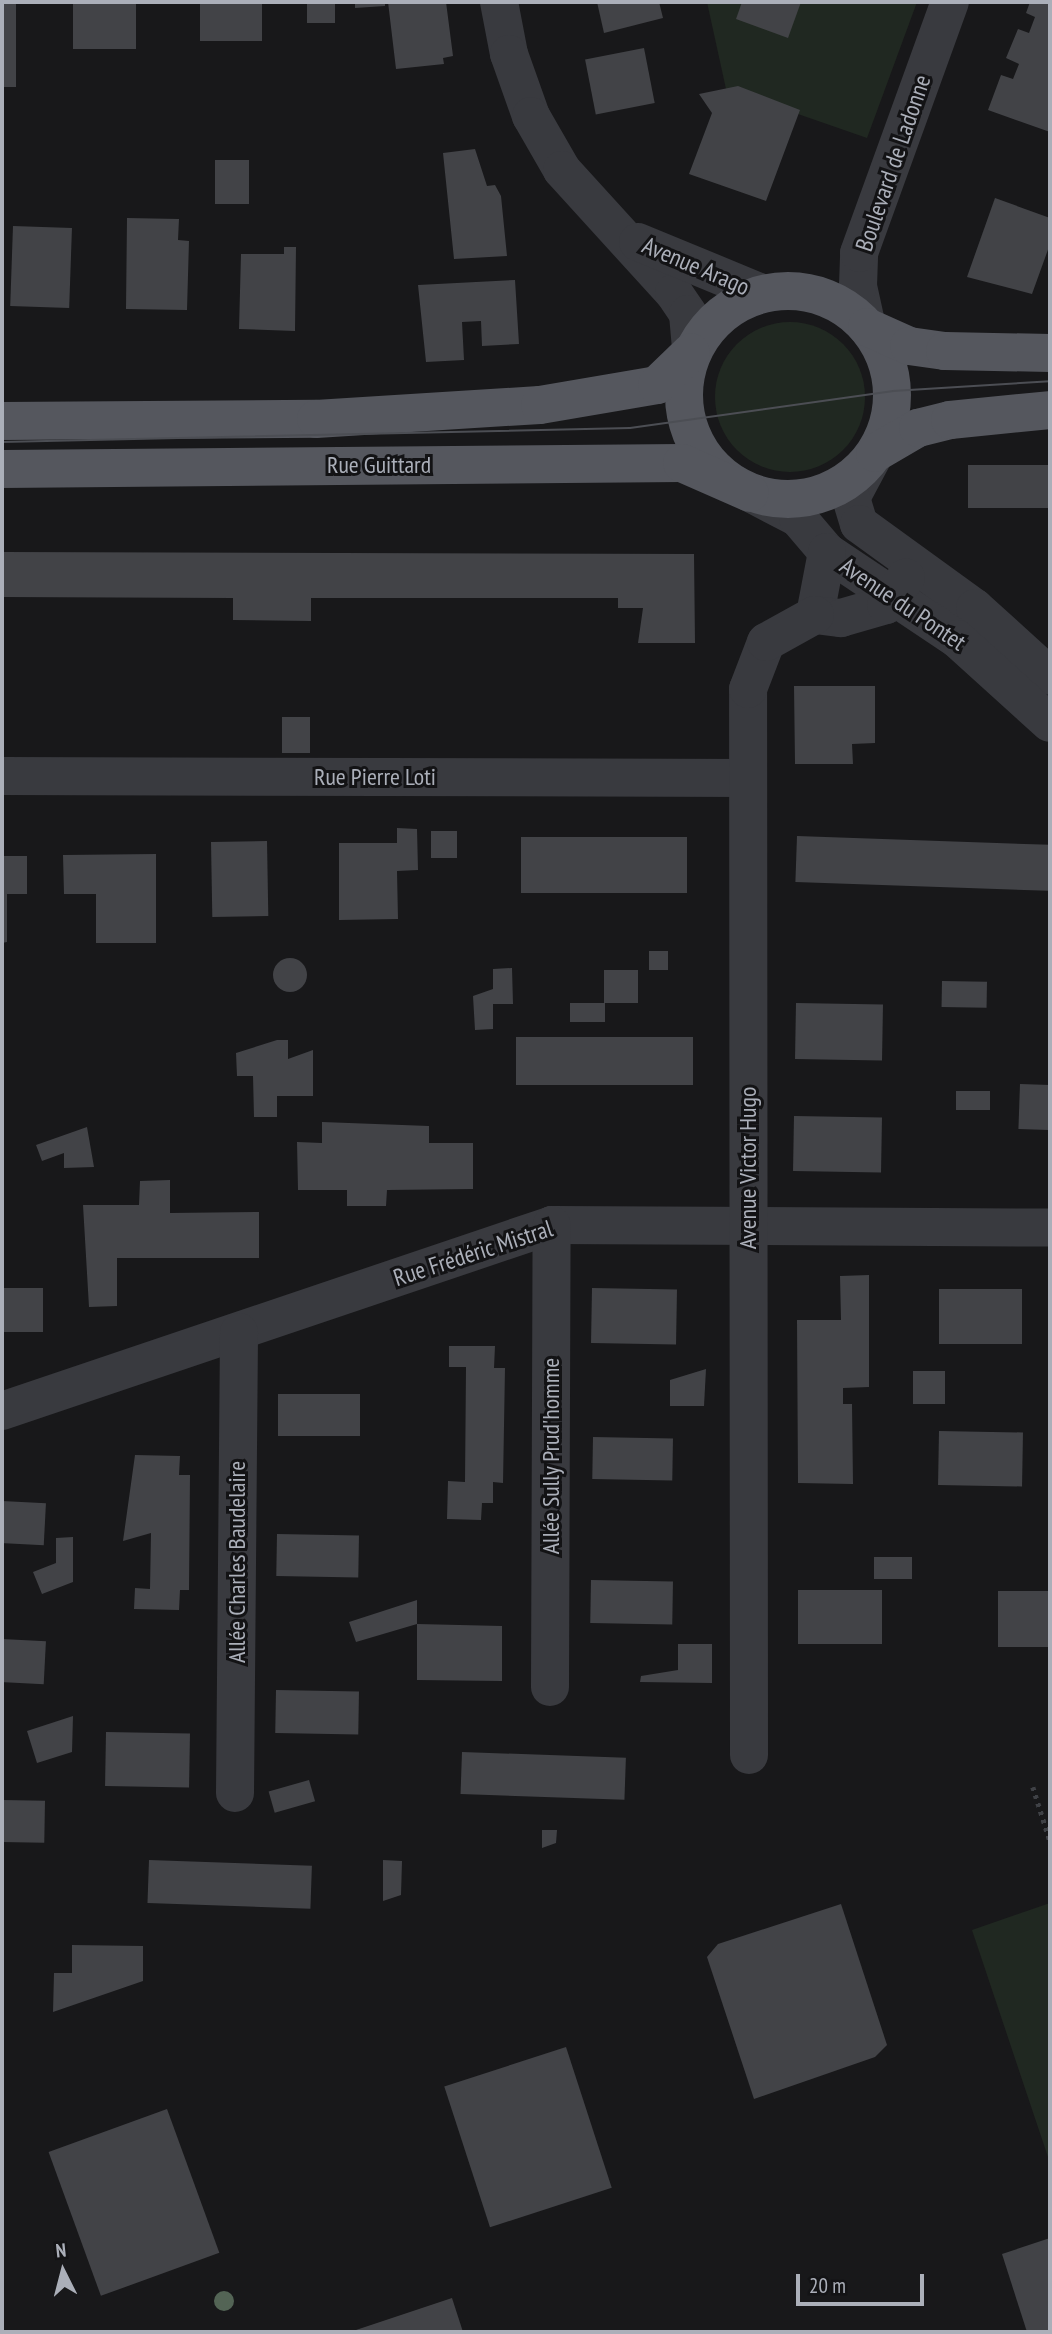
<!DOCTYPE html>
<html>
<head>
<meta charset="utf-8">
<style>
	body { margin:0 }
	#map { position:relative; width:1052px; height:2334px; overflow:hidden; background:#18181a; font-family:"PT Sans Narrow",sans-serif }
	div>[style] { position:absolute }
	.green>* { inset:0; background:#202821 }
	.round { border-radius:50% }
	.building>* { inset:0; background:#424347; transform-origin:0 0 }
	.path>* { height:4.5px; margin-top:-2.25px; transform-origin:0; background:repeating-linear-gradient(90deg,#3f4146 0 3.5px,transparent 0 8.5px) }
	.minor>* { height:38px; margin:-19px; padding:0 19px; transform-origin:19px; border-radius:19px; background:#393a3f }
	.major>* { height:38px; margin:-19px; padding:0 19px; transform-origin:19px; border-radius:19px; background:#55575e }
	.major>.ring { margin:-19px; padding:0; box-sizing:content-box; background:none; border:38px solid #55575e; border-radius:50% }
	.tram>* { height:2px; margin:-1px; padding:0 1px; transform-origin:1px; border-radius:1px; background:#4c4e54 }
	.trees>* { width:20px; height:20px; margin:-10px; border-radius:50%; background:#536455 }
	span { translate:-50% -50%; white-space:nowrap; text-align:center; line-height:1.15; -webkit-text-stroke:6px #131315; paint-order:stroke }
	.street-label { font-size:24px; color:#abafb9 }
	.frame { position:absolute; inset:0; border:4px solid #abafb9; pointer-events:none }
	.north { position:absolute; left:28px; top:2236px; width:70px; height:70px; -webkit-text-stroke:5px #131315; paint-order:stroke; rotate:354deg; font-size:19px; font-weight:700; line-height:28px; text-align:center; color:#abafb9 }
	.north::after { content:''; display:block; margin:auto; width:24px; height:32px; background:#abafb9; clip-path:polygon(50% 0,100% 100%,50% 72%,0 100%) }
	.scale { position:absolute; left:796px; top:2274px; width:128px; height:32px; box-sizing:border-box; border:4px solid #abafb9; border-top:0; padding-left:9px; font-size:21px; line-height:24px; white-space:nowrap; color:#abafb9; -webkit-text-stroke:5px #131315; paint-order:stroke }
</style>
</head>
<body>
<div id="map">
	<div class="green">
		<div style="clip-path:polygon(707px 2px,917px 2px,867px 138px,726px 89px)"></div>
		<div class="round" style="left:715px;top:322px;width:150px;height:150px"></div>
		<div style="clip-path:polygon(1050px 1903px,1050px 2160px,1049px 2160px,972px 1930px)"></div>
	</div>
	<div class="building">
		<div style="left:2px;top:2px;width:14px;height:85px"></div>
		<div style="left:73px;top:2px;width:63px;height:47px"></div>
		<div style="left:200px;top:2px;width:62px;height:39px"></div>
		<div style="left:307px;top:2px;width:28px;height:21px"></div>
		<div style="clip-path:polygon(355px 2px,385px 2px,385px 6px,355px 8px)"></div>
		<div style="clip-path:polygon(388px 2px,446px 2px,453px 56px,443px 58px,444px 64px,396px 69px)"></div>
		<div style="clip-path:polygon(597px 2px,659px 2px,663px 18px,604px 33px)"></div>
		<div style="clip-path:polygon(742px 2px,801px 2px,788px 38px,736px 19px)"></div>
		<div style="clip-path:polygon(1030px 2px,1050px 2px,1050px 132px,988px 110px,1001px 75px,1013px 79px,1019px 64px,1006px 58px,1018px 29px,1029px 33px,1035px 17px,1026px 13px)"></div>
		<div style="left:644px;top:48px;width:56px;height:60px;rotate:79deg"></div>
		<div style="clip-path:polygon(738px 86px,800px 110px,766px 201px,689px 174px,712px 113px,699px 94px)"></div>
		<div style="clip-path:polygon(475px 149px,487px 186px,495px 185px,501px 196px,507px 256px,454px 259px,443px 153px)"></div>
		<div style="left:215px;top:160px;width:34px;height:44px"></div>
		<div style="clip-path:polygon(995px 198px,1050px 218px,1050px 244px,1032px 294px,967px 277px)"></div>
		<div style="clip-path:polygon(127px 218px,179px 219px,178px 240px,189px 241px,187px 310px,126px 309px)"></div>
		<div style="left:13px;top:226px;width:59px;height:80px;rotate:2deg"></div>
		<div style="clip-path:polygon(284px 247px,296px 247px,295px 331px,239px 329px,241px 254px,284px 254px)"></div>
		<div style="clip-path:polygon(515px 280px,519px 344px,482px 346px,481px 321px,462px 322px,464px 360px,426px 362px,418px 285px)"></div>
		<div style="left:968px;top:465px;width:82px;height:43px"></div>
		<div style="clip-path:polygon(2px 552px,694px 554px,695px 643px,638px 643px,643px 608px,618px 608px,618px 598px,311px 598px,311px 621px,233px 620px,233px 598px,2px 597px)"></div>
		<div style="clip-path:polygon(794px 686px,875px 686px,875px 743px,852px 744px,853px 764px,795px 764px)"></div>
		<div style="left:282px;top:717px;width:28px;height:36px"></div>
		<div style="clip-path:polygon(397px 828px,417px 829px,418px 870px,397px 871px,398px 919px,339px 920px,339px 843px,397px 843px)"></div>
		<div style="left:431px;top:831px;width:26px;height:27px"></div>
		<div style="left:797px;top:836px;width:253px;height:46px;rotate:2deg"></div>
		<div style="left:521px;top:837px;width:166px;height:56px"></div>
		<div style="left:267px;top:841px;width:75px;height:56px;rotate:89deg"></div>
		<div style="clip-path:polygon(156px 854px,156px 943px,96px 943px,96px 894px,64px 894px,63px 855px)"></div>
		<div style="clip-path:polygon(2px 856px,27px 856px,27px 894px,7px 894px,7px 942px,2px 943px)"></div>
		<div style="left:668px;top:951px;width:19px;height:19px;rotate:90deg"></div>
		<div class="round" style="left:273px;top:958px;width:34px;height:34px"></div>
		<div style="clip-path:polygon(512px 968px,513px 1004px,493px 1004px,493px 1029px,475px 1030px,473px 996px,493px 989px,493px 969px)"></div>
		<div style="left:638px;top:970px;width:33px;height:34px;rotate:90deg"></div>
		<div style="left:942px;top:981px;width:45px;height:26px;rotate:1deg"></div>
		<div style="left:570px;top:1003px;width:35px;height:19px"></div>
		<div style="left:796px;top:1003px;width:87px;height:56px;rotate:1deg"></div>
		<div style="left:693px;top:1037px;width:48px;height:177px;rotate:90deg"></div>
		<div style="clip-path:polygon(277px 1040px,288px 1040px,288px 1059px,313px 1050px,313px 1096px,277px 1096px,277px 1117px,254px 1117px,253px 1076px,237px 1076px,236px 1053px)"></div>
		<div style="left:1020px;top:1084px;width:30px;height:45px;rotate:2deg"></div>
		<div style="left:956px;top:1091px;width:34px;height:19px"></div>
		<div style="left:794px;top:1116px;width:88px;height:55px;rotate:1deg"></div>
		<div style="clip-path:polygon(322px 1122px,429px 1126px,429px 1143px,473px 1143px,473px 1189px,387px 1190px,386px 1206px,347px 1206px,347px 1190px,298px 1190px,297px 1142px,322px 1143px)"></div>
		<div style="clip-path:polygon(87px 1127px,94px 1167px,64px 1168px,64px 1153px,42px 1161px,36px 1145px)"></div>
		<div style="clip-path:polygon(170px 1180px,170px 1213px,259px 1212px,259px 1258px,117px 1258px,117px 1306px,89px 1307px,83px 1205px,139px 1205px,140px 1181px)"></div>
		<div style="clip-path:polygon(869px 1275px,869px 1387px,843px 1388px,843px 1404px,852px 1404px,853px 1484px,798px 1483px,797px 1320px,841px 1320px,840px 1276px)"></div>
		<div style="left:2px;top:1288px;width:41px;height:44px"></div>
		<div style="left:592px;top:1288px;width:85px;height:55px;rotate:1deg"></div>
		<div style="left:939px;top:1289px;width:83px;height:55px"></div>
		<div style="clip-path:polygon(449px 1346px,495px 1346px,494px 1368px,505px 1368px,503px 1483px,493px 1482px,493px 1503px,482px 1503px,481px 1520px,447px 1519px,448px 1481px,465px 1482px,466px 1367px,449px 1367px)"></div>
		<div style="clip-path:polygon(706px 1369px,704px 1406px,670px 1406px,670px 1380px)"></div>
		<div style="left:913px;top:1371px;width:32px;height:33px"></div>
		<div style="left:278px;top:1394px;width:82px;height:42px"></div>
		<div style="left:939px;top:1431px;width:84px;height:54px;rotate:1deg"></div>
		<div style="left:593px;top:1437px;width:80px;height:42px;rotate:1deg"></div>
		<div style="clip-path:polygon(135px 1455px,180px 1456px,179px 1475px,190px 1475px,189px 1590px,180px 1590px,179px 1610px,134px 1609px,135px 1588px,150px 1589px,151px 1533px,123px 1541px)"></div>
		<div style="left:2px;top:1501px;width:44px;height:42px;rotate:3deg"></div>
		<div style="left:277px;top:1534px;width:82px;height:42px;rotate:1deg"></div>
		<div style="clip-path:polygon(73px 1537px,73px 1582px,42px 1594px,33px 1572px,56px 1563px,56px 1538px)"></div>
		<div style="left:874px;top:1557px;width:38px;height:22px"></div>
		<div style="left:591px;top:1580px;width:82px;height:43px;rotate:1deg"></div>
		<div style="left:882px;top:1590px;width:54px;height:84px;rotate:90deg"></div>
		<div style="left:998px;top:1591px;width:52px;height:56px"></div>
		<div style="clip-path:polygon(417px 1600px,417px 1624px,502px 1626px,502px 1681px,417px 1680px,417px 1624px,356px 1642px,349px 1622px)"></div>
		<div style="left:2px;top:1639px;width:44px;height:43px;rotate:3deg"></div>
		<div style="clip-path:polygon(678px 1644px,712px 1644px,712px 1683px,640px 1682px,641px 1676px,678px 1670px)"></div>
		<div style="left:276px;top:1690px;width:83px;height:43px;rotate:1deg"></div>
		<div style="clip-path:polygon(73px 1716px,72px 1752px,37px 1763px,27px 1731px)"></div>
		<div style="left:106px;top:1732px;width:84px;height:54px;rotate:1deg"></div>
		<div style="left:462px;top:1752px;width:164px;height:42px;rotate:2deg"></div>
		<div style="left:309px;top:1780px;width:22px;height:42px;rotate:74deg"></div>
		<div style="left:2px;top:1800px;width:43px;height:42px;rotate:1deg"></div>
		<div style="clip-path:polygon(542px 1830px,557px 1830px,556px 1843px,542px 1848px)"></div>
		<div style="left:149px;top:1860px;width:163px;height:43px;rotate:2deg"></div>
		<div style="clip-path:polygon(383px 1860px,402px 1861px,401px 1895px,383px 1901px)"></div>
		<div style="clip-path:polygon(841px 1904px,887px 2045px,875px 2057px,754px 2099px,707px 1957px,718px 1944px)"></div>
		<div style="clip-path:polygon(72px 1945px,143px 1946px,143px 1981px,53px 2012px,54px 1973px,72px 1973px)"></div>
		<div style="left:566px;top:2047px;width:148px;height:128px;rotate:72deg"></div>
		<div style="left:167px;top:2109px;width:153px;height:126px;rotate:70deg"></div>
		<div style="clip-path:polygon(1050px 2238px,1050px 2332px,1027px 2332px,1002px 2254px)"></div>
		<div style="clip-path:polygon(452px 2298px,463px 2332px,350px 2332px)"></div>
	</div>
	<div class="path">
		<div style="left:1033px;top:1787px;width:57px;rotate:72.5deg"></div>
	</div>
	<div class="minor">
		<div style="left:499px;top:2px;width:53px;rotate:79.1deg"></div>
		<div style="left:509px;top:54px;width:66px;rotate:70.5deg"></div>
		<div style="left:531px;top:116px;width:62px;rotate:60.1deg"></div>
		<div style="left:562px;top:170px;width:166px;rotate:47.7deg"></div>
		<div style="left:674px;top:293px;width:25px;rotate:56deg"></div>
		<div style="left:688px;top:314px;width:38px;rotate:85deg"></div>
		<div style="left:638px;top:242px;width:134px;rotate:22.4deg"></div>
		<div style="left:867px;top:327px;width:42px;rotate:-102.4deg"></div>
		<div style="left:858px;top:286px;width:33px;rotate:-88deg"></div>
		<div style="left:859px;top:253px;width:267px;rotate:-70.1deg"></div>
		<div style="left:875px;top:453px;width:51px;rotate:118.1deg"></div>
		<div style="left:851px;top:498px;width:27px;rotate:73deg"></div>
		<div style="left:859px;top:524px;width:143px;rotate:35.9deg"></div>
		<div style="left:975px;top:608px;width:101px;rotate:42.2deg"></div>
		<div style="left:750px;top:493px;width:54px;rotate:27.5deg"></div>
		<div style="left:798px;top:518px;width:45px;rotate:49.5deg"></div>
		<div style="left:827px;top:552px;width:156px;rotate:33.8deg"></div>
		<div style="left:957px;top:639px;width:125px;rotate:42.1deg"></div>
		<div style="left:827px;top:552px;width:64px;rotate:100.8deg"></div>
		<div style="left:815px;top:615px;width:26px;rotate:7deg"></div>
		<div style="left:841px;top:618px;width:47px;rotate:-16.1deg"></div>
		<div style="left:886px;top:605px;width:34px;rotate:-54deg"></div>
		<div style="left:2px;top:776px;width:746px;rotate:0.15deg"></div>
		<div style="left:2px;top:1411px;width:581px;rotate:-18.68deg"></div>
		<div style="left:552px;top:1225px;width:498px;rotate:0.3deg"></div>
		<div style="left:550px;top:1687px;width:462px;rotate:-89.8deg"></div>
		<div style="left:749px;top:1755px;width:1066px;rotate:-90.05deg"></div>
		<div style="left:748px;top:689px;width:50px;rotate:-69deg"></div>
		<div style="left:766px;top:642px;width:56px;rotate:-28.9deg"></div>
		<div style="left:235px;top:1793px;width:461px;rotate:-89.5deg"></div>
	</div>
	<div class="major">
		<div class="ring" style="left:684px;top:291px;width:170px;height:170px"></div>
		<div style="left:867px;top:327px;width:46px;rotate:24.3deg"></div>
		<div style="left:909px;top:346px;width:36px;rotate:8deg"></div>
		<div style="left:945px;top:351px;width:105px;rotate:1.1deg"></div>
		<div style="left:2px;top:421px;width:314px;rotate:-0.4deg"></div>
		<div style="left:316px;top:419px;width:224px;rotate:-3.6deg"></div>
		<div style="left:540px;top:405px;width:119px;rotate:-9.7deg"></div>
		<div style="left:657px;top:385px;width:47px;rotate:-44.1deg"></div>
		<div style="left:875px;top:453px;width:50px;rotate:-30.2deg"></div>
		<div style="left:918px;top:428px;width:33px;rotate:-14deg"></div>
		<div style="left:950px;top:420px;width:100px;rotate:-5.7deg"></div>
		<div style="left:2px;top:469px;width:680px;rotate:-0.51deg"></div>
		<div style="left:682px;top:463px;width:74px;rotate:23.8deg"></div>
	</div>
	<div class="tram">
		<div style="left:2px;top:442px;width:628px;rotate:-1.28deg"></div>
		<div style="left:630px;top:428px;width:266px;rotate:-8deg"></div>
		<div style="left:893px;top:391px;width:157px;rotate:-3.6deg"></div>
	</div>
	<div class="trees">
		<div style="left:224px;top:2301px"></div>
	</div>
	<div class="street-label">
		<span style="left:893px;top:163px;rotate:-71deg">Boulevard de Ladonne</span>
		<span style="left:696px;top:266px;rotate:23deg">Avenue Arago</span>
		<span style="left:379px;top:465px">Rue Guittard</span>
		<span style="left:903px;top:604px;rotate:34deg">Avenue du Pontet</span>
		<span style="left:375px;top:777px">Rue Pierre Loti</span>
		<span style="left:748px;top:1168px;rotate:-90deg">Avenue Victor Hugo</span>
		<span style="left:473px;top:1253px;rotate:-18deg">Rue Frédéric Mistral</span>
		<span style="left:551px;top:1456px;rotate:-90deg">Allée Sully Prud'homme</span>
		<span style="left:237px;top:1562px;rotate:-90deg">Allée Charles Baudelaire</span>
	</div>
	<div class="frame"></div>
	<div class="north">N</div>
	<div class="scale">20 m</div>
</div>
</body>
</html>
